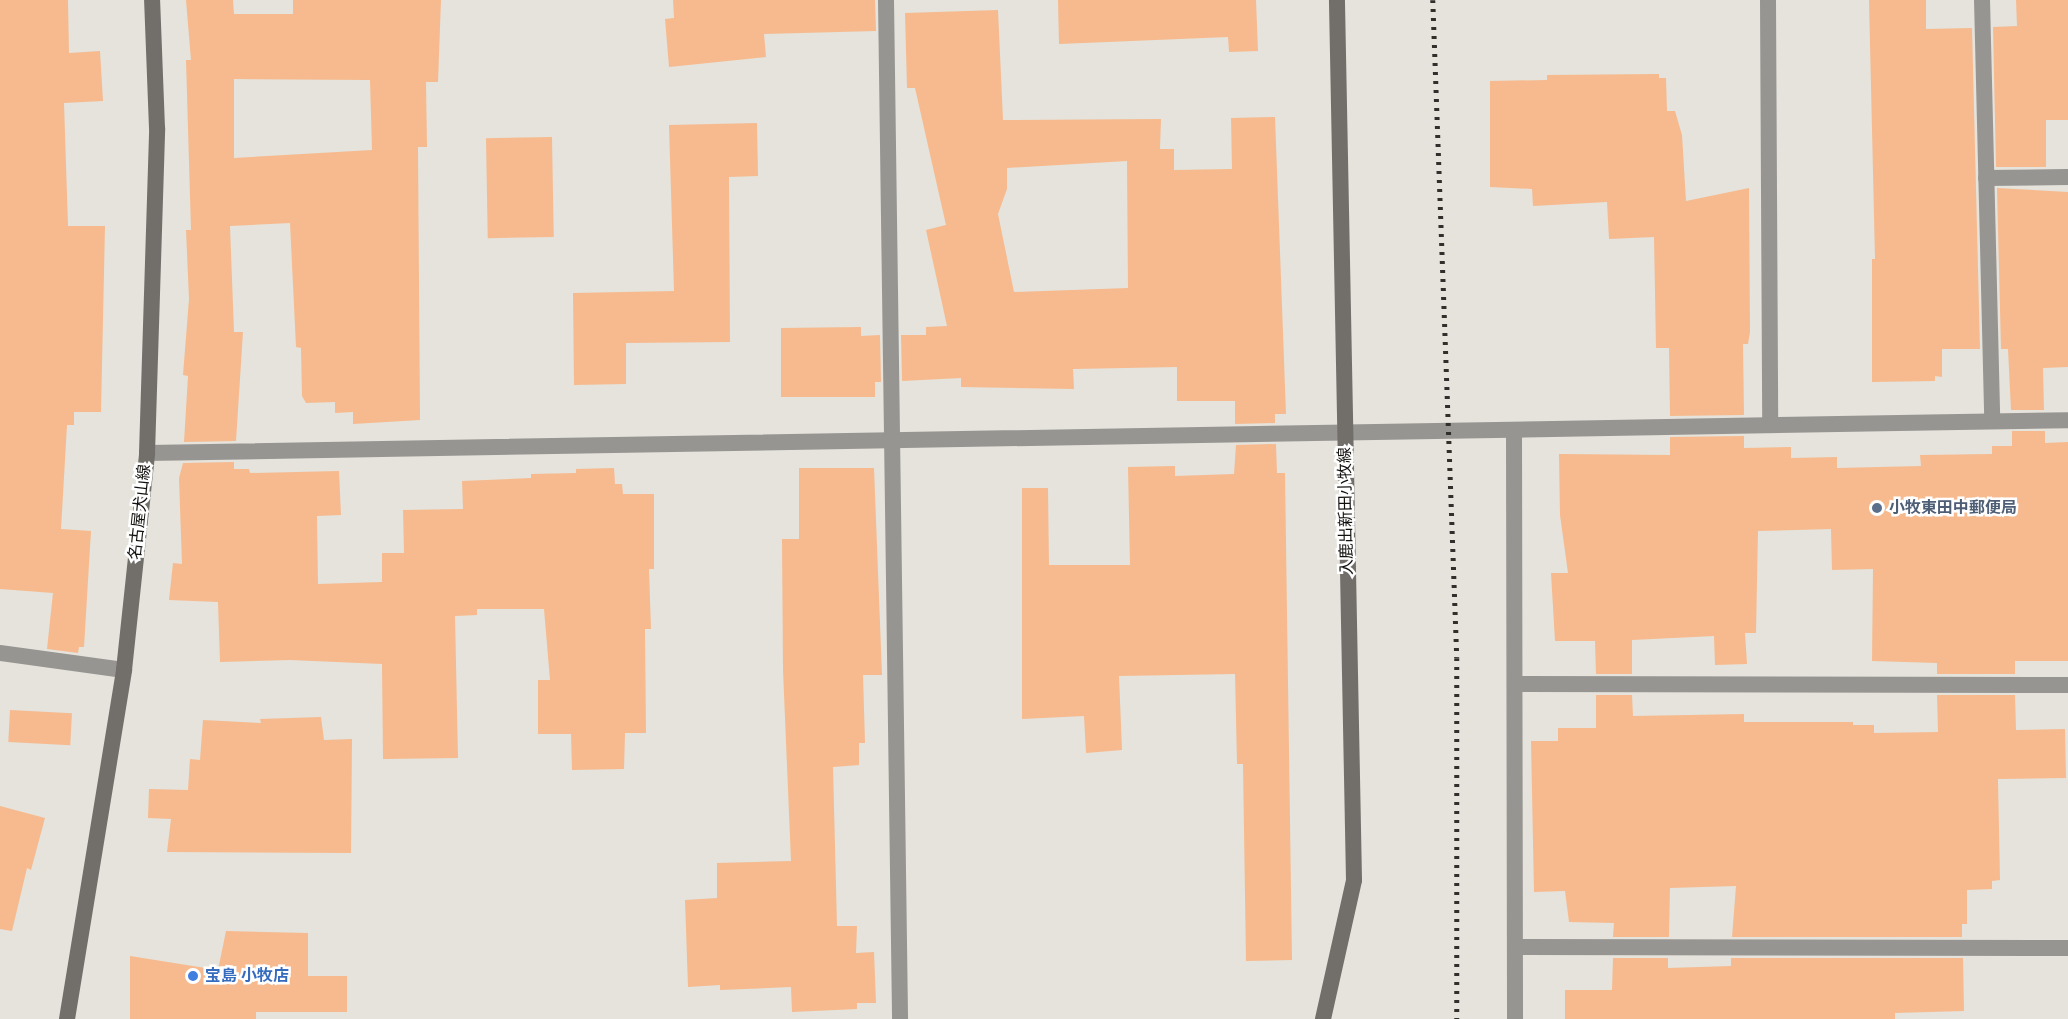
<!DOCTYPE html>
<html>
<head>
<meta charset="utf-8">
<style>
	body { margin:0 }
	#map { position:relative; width:2068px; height:1019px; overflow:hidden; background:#e5e3db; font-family:Roboto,"Noto Sans JP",sans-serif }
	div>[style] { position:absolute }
	.building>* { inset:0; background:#f6ba8e; transform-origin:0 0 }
	.minor>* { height:16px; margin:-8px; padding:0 8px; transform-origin:8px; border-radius:8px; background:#979592 }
	.secondary>* { height:16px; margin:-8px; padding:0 8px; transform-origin:8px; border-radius:8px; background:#726f6b }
	.rail>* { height:4.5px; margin-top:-2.25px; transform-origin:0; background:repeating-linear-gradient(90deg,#302f2b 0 3px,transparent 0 9px) }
	.dots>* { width:16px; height:16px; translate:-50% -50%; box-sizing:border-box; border:3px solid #fff; border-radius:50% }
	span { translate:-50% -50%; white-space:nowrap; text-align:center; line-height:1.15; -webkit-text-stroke:5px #fff; paint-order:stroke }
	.service-label { font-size:16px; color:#4e5e75; font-weight:700 }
	.left { translate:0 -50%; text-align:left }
	.street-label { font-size:16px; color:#11100d }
	.shop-label { font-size:16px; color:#366cbe; font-weight:700 }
</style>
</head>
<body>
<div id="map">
	<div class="building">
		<div style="clip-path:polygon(0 0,68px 0,69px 53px,100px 51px,103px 101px,64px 103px,68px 226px,105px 226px,101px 412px,74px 412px,74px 425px,67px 425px,61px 529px,91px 531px,84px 647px,79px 647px,78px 653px,47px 649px,53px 593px,0 589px)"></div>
		<div style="clip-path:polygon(evenodd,186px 0,233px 0,234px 14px,293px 14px,293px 0,441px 0,438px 82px,426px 82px,427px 147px,418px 147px,420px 420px,353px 424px,353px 412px,335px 413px,335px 402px,306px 403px,302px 396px,301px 348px,296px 347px,290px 223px,230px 226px,234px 332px,243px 332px,236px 441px,184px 442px,188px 376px,183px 375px,189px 299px,186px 230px,191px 230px,186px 60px,191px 60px,186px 0,234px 79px,370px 80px,372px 150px,234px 158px,234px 79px)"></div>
		<div style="clip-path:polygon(673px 0,875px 0,876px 31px,764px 34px,766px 57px,669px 67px,665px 19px,674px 18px)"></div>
		<div style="clip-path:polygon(1058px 0,1256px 0,1258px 51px,1229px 52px,1228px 37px,1059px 44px)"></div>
		<div style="clip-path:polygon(1869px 0,1926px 0,1926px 29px,1972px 28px,1980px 349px,1942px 349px,1942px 377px,1935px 376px,1935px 381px,1872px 382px,1872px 259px,1875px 259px)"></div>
		<div style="clip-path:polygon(2016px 0,2068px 0,2068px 120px,2046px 120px,2046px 167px,1996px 167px,1993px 27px,2017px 26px)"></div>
		<div style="clip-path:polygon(evenodd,998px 10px,1003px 120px,1161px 119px,1160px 149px,1174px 149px,1174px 170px,1232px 169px,1231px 118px,1275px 117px,1286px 414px,1275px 414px,1275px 423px,1235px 424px,1235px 401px,1177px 401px,1177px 367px,1073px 369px,1074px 389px,961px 387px,961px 378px,902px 381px,901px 335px,926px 335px,926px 327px,947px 326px,926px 230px,946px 225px,915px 88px,907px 88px,905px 13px,998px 10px,1127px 161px,1128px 288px,1014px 292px,998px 214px,1007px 189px,1007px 168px,1127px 161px)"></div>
		<div style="clip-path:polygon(1659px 74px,1659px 78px,1666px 78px,1667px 111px,1675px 111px,1682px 135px,1686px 201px,1749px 188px,1750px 332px,1748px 344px,1743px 344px,1744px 415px,1670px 416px,1669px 348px,1656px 348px,1654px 237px,1609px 239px,1607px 202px,1533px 206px,1532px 189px,1490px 187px,1490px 81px,1547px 80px,1547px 75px)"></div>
		<div style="clip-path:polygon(757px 123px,758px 176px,729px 177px,730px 342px,626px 343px,626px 384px,574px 385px,573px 293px,674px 291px,669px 125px)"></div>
		<div style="left:552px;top:137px;width:100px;height:66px;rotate:89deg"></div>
		<div style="clip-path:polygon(1997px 188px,2068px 192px,2068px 367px,2043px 368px,2044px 410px,2011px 410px,2008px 349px,2001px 349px)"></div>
		<div style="clip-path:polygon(861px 327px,861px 336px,880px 335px,881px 382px,875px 382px,875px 397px,781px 397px,781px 328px)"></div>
		<div style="clip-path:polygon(2012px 431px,2045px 431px,2045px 443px,2068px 442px,2068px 661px,2015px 661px,2015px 674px,1937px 674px,1937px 663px,1872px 661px,1873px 569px,1832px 570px,1831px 529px,1758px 531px,1756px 633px,1745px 633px,1747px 664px,1715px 665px,1714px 636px,1632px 640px,1632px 674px,1596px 674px,1595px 641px,1555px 641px,1551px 573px,1568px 573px,1560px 515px,1559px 454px,1670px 455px,1670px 437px,1744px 436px,1744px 448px,1791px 447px,1791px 458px,1837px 457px,1837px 468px,1921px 466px,1920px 455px,1992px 454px,1992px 446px,2012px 446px)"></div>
		<div style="clip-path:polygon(1276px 444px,1277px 473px,1285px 473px,1292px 960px,1246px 961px,1243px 764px,1237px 764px,1235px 674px,1119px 676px,1122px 750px,1086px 753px,1084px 716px,1022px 719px,1022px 488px,1048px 488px,1049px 565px,1130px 565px,1128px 467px,1175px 466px,1175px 476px,1234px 474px,1236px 445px)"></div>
		<div style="clip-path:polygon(234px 462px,234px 469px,249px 469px,250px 473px,339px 471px,341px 515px,317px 516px,318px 584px,382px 582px,382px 553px,404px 553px,403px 510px,463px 509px,462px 481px,531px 478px,531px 474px,576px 473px,576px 469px,614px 468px,615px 484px,622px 484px,623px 494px,654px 494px,654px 569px,649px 569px,651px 629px,645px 629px,646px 733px,625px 733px,624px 769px,572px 770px,571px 734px,538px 734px,538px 680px,550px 680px,544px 609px,477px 609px,477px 615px,455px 616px,458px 758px,383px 759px,382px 664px,290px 660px,220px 662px,218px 602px,169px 600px,173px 563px,182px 564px,179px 478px,183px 463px)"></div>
		<div style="clip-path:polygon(799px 468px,874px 468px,882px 675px,863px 675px,865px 743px,859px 743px,859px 765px,833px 767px,837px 926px,857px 926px,856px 953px,874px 952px,876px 1003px,857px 1003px,857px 1009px,792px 1012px,791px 987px,720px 990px,720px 985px,688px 987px,685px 900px,717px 898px,717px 863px,791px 861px,783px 670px,782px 539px,799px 539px)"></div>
		<div style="clip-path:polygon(1596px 695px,1632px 695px,1633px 716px,1744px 714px,1744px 722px,1853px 722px,1853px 725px,1874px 725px,1874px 733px,1938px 732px,1937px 695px,2015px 695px,2016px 730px,2065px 729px,2066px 778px,1998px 779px,2000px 880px,1992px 881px,1992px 889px,1967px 890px,1967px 924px,1962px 924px,1962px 937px,1732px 937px,1736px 886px,1670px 888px,1669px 937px,1613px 937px,1614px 923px,1569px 922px,1565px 891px,1534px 892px,1531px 741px,1558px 741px,1558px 728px,1596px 728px)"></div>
		<div style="left:10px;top:710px;width:62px;height:32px;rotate:3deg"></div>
		<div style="clip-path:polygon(321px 717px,324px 740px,352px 739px,351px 853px,167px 852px,171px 819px,148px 818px,149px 789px,188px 790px,190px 759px,200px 760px,203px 720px,261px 723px,260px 719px)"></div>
		<div style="clip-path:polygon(0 806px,45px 818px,31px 870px,27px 868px,12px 931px,0 929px)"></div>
		<div style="clip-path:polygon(226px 931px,308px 933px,308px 976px,347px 976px,347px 1012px,256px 1012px,256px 1019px,130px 1019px,130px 956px,218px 970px)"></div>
		<div style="clip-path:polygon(1613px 958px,1668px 958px,1668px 968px,1731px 966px,1731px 958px,1963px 958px,1964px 1011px,1895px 1013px,1895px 1019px,1565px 1019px,1565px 990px,1612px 990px)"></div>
	</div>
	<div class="minor">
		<div style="left:886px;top:0;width:1019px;rotate:89.21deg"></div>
		<div style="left:1768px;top:0;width:425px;rotate:89.7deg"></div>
		<div style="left:1982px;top:0;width:421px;rotate:88.6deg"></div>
		<div style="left:1986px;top:178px;width:82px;rotate:-0.7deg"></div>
		<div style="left:1514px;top:431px;width:588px;rotate:89.9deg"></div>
		<div style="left:147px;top:453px;width:1921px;rotate:-0.98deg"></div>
		<div style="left:0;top:653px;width:125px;rotate:7.8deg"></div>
		<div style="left:1515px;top:684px;width:553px;rotate:0.1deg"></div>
		<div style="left:1516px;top:947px;width:552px;rotate:0.1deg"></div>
	</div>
	<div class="secondary">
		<div style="left:67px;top:1019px;width:354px;rotate:-80.7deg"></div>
		<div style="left:124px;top:670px;width:218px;rotate:-83.9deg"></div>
		<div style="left:147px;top:453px;width:325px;rotate:-88.2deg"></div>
		<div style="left:157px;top:128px;width:128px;rotate:-92.2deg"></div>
		<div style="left:1323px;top:1019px;width:142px;rotate:-77.4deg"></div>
		<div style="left:1354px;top:880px;width:880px;rotate:-91.11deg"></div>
	</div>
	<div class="rail">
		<div style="left:1433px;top:0;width:658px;rotate:87.91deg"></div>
		<div style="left:1457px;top:658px;width:361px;rotate:90deg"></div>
	</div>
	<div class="dots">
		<div style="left:1877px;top:508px;background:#5c6f8a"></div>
		<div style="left:193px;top:976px;background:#3f7fe0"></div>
	</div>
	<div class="service-label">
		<span class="left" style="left:1889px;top:508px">小牧東田中郵便局</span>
	</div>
	<div class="street-label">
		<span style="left:1346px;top:511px;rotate:-91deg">入鹿出新田小牧線</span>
		<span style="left:140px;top:512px;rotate:-84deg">名古屋犬山線</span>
	</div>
	<div class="shop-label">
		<span class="left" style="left:205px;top:976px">宝島 小牧店</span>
	</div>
</div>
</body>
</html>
